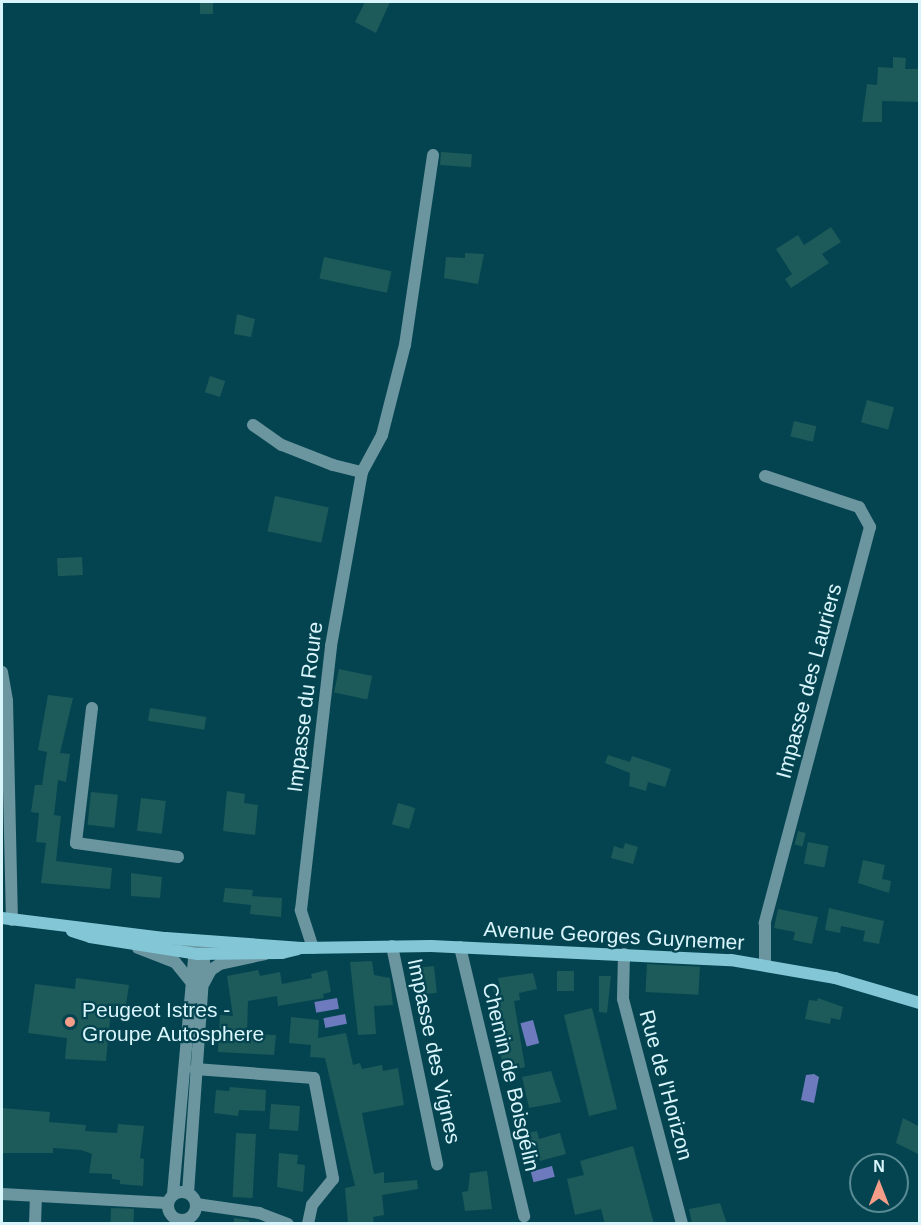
<!DOCTYPE html>
<html>
<head>
<meta charset="utf-8">
<style>
	body { margin:0 }
	#map { position:relative; width:921px; height:1225px; overflow:hidden; background:#044450; font-family:Arial,sans-serif }
	div>[style] { position:absolute }
	.water>* { inset:0; background:#6d7abe; transform-origin:0 0 }
	.building>* { inset:0; background:#1d5a5a; transform-origin:0 0 }
	.street>* { height:12px; margin:-6px; padding:0 6px; transform-origin:6px; border-radius:6px; background:#6b959f }
	.street>.ring { margin:-6px; padding:0; box-sizing:content-box; background:none; border:12px solid #6b959f; border-radius:50% }
	.secondary>* { height:12px; margin:-6px; padding:0 6px; transform-origin:6px; border-radius:6px; background:#83c6d6 }
	.dots>* { width:16px; height:16px; translate:-50% -50%; box-sizing:border-box; border:3px solid #044450; border-radius:50% }
	span { translate:-50% -50%; white-space:nowrap; text-align:center; line-height:1.15; -webkit-text-stroke:4.5px #044450; paint-order:stroke }
	.street-label { font-size:21px; color:#d9f5fc }
	.poi-label { font-size:21px; color:#d9f5fc }
	.left { translate:0 -50%; text-align:left }
	.frame { position:absolute; inset:0; border:3px solid #d9f5fc; pointer-events:none }
	.north { position:absolute; left:849px; top:1153px; width:60px; height:60px; box-sizing:border-box; background:#044450; border:2px solid #598b95; border-radius:50%; rotate:0deg; font-size:16px; font-weight:700; line-height:24px; text-align:center; color:#d9f5fc }
	.north::after { content:''; display:block; margin:auto; width:21px; height:27px; background:#f49e89; clip-path:polygon(50% 0,100% 100%,50% 72%,0 100%) }
</style>
</head>
<body>
<div id="map">
	<div class="water">
		<div style="left:337px;top:998px;width:11px;height:23px;rotate:80deg"></div>
		<div style="left:345px;top:1014px;width:10px;height:22px;rotate:79deg"></div>
		<div style="left:533px;top:1020px;width:24px;height:13px;rotate:75deg"></div>
		<div style="clip-path:polygon(814px 1074px,819px 1077px,814px 1103px,801px 1100px,806px 1075px)"></div>
		<div style="left:552px;top:1166px;width:11px;height:22px;rotate:75deg"></div>
	</div>
	<div class="building">
		<div style="left:200px;top:2px;width:13px;height:12px"></div>
		<div style="clip-path:polygon(365px 2px,390px 2px,376px 33px,355px 22px)"></div>
		<div style="clip-path:polygon(893px 57px,906px 58px,905px 69px,920px 69px,920px 102px,882px 101px,882px 122px,862px 122px,867px 84px,877px 85px,878px 67px,893px 68px)"></div>
		<div style="left:441px;top:152px;width:31px;height:13px;rotate:4deg"></div>
		<div style="clip-path:polygon(831px 227px,841px 242px,822px 254px,829px 263px,791px 288px,785px 279px,792px 274px,776px 249px,798px 235px,804px 245px)"></div>
		<div style="clip-path:polygon(465px 253px,484px 254px,478px 284px,444px 278px,446px 257px,465px 258px)"></div>
		<div style="left:324px;top:257px;width:69px;height:22px;rotate:12deg"></div>
		<div style="clip-path:polygon(237px 314px,255px 319px,251px 337px,234px 334px)"></div>
		<div style="left:210px;top:376px;width:16px;height:17px;rotate:18deg"></div>
		<div style="left:867px;top:400px;width:28px;height:23px;rotate:15deg"></div>
		<div style="left:794px;top:421px;width:23px;height:16px;rotate:13deg"></div>
		<div style="left:275px;top:496px;width:55px;height:36px;rotate:12deg"></div>
		<div style="left:82px;top:557px;width:18px;height:25px;rotate:87deg"></div>
		<div style="left:339px;top:669px;width:34px;height:24px;rotate:12deg"></div>
		<div style="clip-path:polygon(48px 695px,73px 698px,60px 753px,70px 754px,66px 782px,58px 780px,54px 815px,61px 816px,56px 861px,112px 868px,110px 889px,41px 883px,46px 843px,36px 842px,39px 813px,31px 812px,35px 785px,42px 785px,47px 752px,38px 750px)"></div>
		<div style="left:150px;top:708px;width:57px;height:13px;rotate:9deg"></div>
		<div style="clip-path:polygon(608px 755px,630px 762px,632px 756px,671px 769px,665px 787px,648px 782px,646px 791px,629px 786px,630px 773px,605px 763px)"></div>
		<div style="clip-path:polygon(227px 791px,245px 794px,244px 803px,258px 805px,255px 835px,223px 831px)"></div>
		<div style="left:91px;top:792px;width:27px;height:33px;rotate:6deg"></div>
		<div style="left:141px;top:798px;width:25px;height:33px;rotate:7deg"></div>
		<div style="left:398px;top:803px;width:18px;height:22px;rotate:16deg"></div>
		<div style="left:798px;top:831px;width:8px;height:14px;rotate:14deg"></div>
		<div style="left:808px;top:842px;width:21px;height:22px;rotate:11deg"></div>
		<div style="clip-path:polygon(625px 843px,638px 847px,633px 864px,611px 858px,614px 846px,623px 849px)"></div>
		<div style="clip-path:polygon(863px 860px,885px 865px,882px 879px,891px 881px,889px 893px,858px 883px)"></div>
		<div style="clip-path:polygon(131px 873px,162px 877px,160px 898px,131px 896px)"></div>
		<div style="clip-path:polygon(225px 888px,253px 890px,252px 896px,282px 898px,281px 917px,250px 914px,251px 905px,223px 902px)"></div>
		<div style="clip-path:polygon(829px 908px,884px 921px,879px 944px,863px 941px,865px 931px,841px 926px,840px 933px,825px 930px)"></div>
		<div style="clip-path:polygon(778px 909px,818px 917px,812px 944px,793px 940px,795px 932px,774px 928px)"></div>
		<div style="clip-path:polygon(372px 961px,374px 975px,390px 978px,393px 1005px,374px 1006px,376px 1034px,358px 1035px,350px 962px)"></div>
		<div style="left:647px;top:964px;width:53px;height:28px;rotate:3deg"></div>
		<div style="left:434px;top:966px;width:27px;height:17px;rotate:84deg"></div>
		<div style="clip-path:polygon(258px 970px,260px 976px,280px 972px,282px 984px,312px 978px,311px 974px,327px 970px,331px 992px,323px 994px,324px 998px,278px 1006px,277px 996px,248px 1001px,247px 1034px,276px 1035px,274px 1055px,218px 1052px,220px 1015px,233px 1016px,227px 976px)"></div>
		<div style="left:557px;top:971px;width:17px;height:20px"></div>
		<div style="clip-path:polygon(533px 973px,537px 989px,519px 993px,520px 1000px,514px 1001px,525px 1067px,506px 1072px,494px 1035px,503px 1034px,493px 988px,500px 987px,498px 978px)"></div>
		<div style="clip-path:polygon(599px 976px,611px 976px,607px 1013px,599px 1012px)"></div>
		<div style="clip-path:polygon(76px 978px,129px 985px,125px 1011px,111px 1010px,106px 1061px,65px 1059px,67px 1038px,28px 1033px,35px 984px,75px 989px)"></div>
		<div style="clip-path:polygon(818px 998px,843px 1007px,840px 1020px,831px 1018px,830px 1024px,805px 1019px,809px 1000px,817px 1001px)"></div>
		<div style="left:592px;top:1008px;width:104px;height:29px;rotate:76deg"></div>
		<div style="clip-path:polygon(291px 1017px,319px 1020px,318px 1038px,346px 1033px,353px 1065px,360px 1063px,362px 1069px,382px 1065px,383px 1071px,398px 1068px,404px 1105px,362px 1113px,374px 1174px,384px 1172px,384px 1183px,417px 1180px,418px 1189px,382px 1195px,384px 1215px,373px 1217px,374px 1224px,348px 1224px,345px 1188px,355px 1186px,325px 1058px,310px 1057px,311px 1045px,289px 1043px)"></div>
		<div style="clip-path:polygon(551px 1071px,561px 1102px,529px 1108px,522px 1077px)"></div>
		<div style="clip-path:polygon(230px 1087px,266px 1090px,265px 1111px,239px 1110px,238px 1116px,214px 1113px,216px 1090px,229px 1091px)"></div>
		<div style="left:271px;top:1104px;width:29px;height:25px;rotate:4deg"></div>
		<div style="clip-path:polygon(2px 1108px,50px 1112px,49px 1122px,86px 1125px,85px 1131px,117px 1133px,118px 1124px,144px 1126px,140px 1158px,144px 1159px,143px 1186px,120px 1184px,120px 1180px,112px 1179px,112px 1174px,89px 1173px,92px 1154px,81px 1150px,53px 1148px,53px 1153px,2px 1153px)"></div>
		<div style="clip-path:polygon(903px 1118px,920px 1127px,920px 1155px,896px 1143px)"></div>
		<div style="clip-path:polygon(537px 1131px,539px 1139px,560px 1133px,566px 1154px,540px 1161px,538px 1155px,532px 1157px,530px 1150px,523px 1152px,518px 1135px)"></div>
		<div style="left:236px;top:1133px;width:20px;height:64px;rotate:3deg"></div>
		<div style="clip-path:polygon(633px 1146px,654px 1224px,605px 1224px,601px 1209px,575px 1215px,567px 1179px,584px 1175px,580px 1161px)"></div>
		<div style="clip-path:polygon(279px 1153px,298px 1155px,297px 1164px,305px 1165px,303px 1192px,277px 1187px)"></div>
		<div style="clip-path:polygon(487px 1171px,492px 1209px,465px 1211px,462px 1192px,468px 1191px,470px 1173px)"></div>
		<div style="clip-path:polygon(720px 1203px,727px 1224px,692px 1224px,689px 1209px)"></div>
		<div style="left:111px;top:1208px;width:23px;height:16px;rotate:2deg"></div>
		<div style="clip-path:polygon(234px 1218px,249px 1220px,249px 1224px,234px 1224px)"></div>
	</div>
	<div class="street">
		<div style="left:253px;top:425px;width:35px;rotate:35deg"></div>
		<div style="left:282px;top:445px;width:55px;rotate:21.4deg"></div>
		<div style="left:333px;top:465px;width:30px;rotate:14deg"></div>
		<div style="left:765px;top:476px;width:99px;rotate:18.3deg"></div>
		<div style="left:859px;top:507px;width:23px;rotate:61deg"></div>
		<div style="left:870px;top:527px;width:410px;rotate:104.9deg"></div>
		<div style="left:765px;top:923px;width:41px;rotate:90deg"></div>
		<div style="left:2px;top:672px;width:29px;rotate:80deg"></div>
		<div style="left:7px;top:701px;width:219px;rotate:88.7deg"></div>
		<div style="left:92px;top:708px;width:136px;rotate:96.8deg"></div>
		<div style="left:76px;top:843px;width:103px;rotate:7.8deg"></div>
		<div style="left:167px;top:944px;width:63px;rotate:4.5deg"></div>
		<div style="left:392px;top:946px;width:223px;rotate:78.3deg"></div>
		<div style="left:460px;top:947px;width:277px;rotate:76.6deg"></div>
		<div style="left:138px;top:948px;width:40px;rotate:21deg"></div>
		<div style="left:175px;top:962px;width:27px;rotate:51deg"></div>
		<div style="left:313px;top:948px;width:40px;rotate:-108deg"></div>
		<div style="left:301px;top:910px;width:266px;rotate:-83.5deg"></div>
		<div style="left:331px;top:646px;width:177px;rotate:-79.9deg"></div>
		<div style="left:362px;top:472px;width:42px;rotate:-61.6deg"></div>
		<div style="left:382px;top:435px;width:93px;rotate:-75.7deg"></div>
		<div style="left:405px;top:345px;width:192px;rotate:-81.6deg"></div>
		<div style="left:624px;top:954px;width:45px;rotate:91.3deg"></div>
		<div style="left:623px;top:999px;width:233px;rotate:75.3deg"></div>
		<div style="left:204px;top:983px;width:15px;rotate:-62deg"></div>
		<div style="left:211px;top:970px;width:11px;rotate:-34deg"></div>
		<div style="left:220px;top:964px;width:46px;rotate:-12.5deg"></div>
		<div style="left:195px;top:1069px;width:119px;rotate:4.3deg"></div>
		<div style="left:314px;top:1078px;width:103px;rotate:79.3deg"></div>
		<div style="left:333px;top:1179px;width:33px;rotate:129deg"></div>
		<div style="left:312px;top:1205px;width:19px;rotate:102deg"></div>
		<div class="ring" style="left:168px;top:1192px;width:16px;height:16px"></div>
		<div style="left:188px;top:1193px;width:232px;rotate:-86deg"></div>
		<div style="left:204px;top:962px;width:16px;rotate:-105deg"></div>
		<div style="left:2px;top:1194px;width:165px;rotate:3.1deg"></div>
		<div style="left:173px;top:1194px;width:236px;rotate:-84.9deg"></div>
		<div style="left:194px;top:959px;width:13px;rotate:-63deg"></div>
		<div style="left:196px;top:1204px;width:64px;rotate:8.1deg"></div>
		<div style="left:259px;top:1213px;width:31px;rotate:21deg"></div>
		<div style="left:35px;top:1224px;width:28px;rotate:-88deg"></div>
	</div>
	<div class="secondary">
		<div style="left:2px;top:918px;width:165px;rotate:7deg"></div>
		<div style="left:166px;top:938px;width:136px;rotate:4.2deg"></div>
		<div style="left:302px;top:948px;width:129px;rotate:-0.9deg"></div>
		<div style="left:431px;top:946px;width:300px;rotate:2.7deg"></div>
		<div style="left:731px;top:960px;width:106px;rotate:9.8deg"></div>
		<div style="left:835px;top:978px;width:89px;rotate:16.4deg"></div>
		<div style="left:72px;top:931px;width:19px;rotate:18deg"></div>
		<div style="left:90px;top:937px;width:108px;rotate:9deg"></div>
		<div style="left:197px;top:954px;width:85px;rotate:-0.7deg"></div>
		<div style="left:282px;top:953px;width:16px;rotate:-14deg"></div>
	</div>
	<div class="dots">
		<div style="left:70px;top:1022px;background:#f49e89"></div>
	</div>
	<div class="street-label">
		<span style="left:809px;top:681px;rotate:-75deg">Impasse des Lauriers</span>
		<span style="left:305px;top:707px;rotate:-83deg">Impasse du Roure</span>
		<span style="left:614px;top:936px;rotate:3deg">Avenue Georges Guynemer</span>
		<span style="left:434px;top:1051px;rotate:78deg">Impasse des Vignes</span>
		<span style="left:511px;top:1077px;rotate:77deg">Chemin de Boisgélin</span>
		<span style="left:666px;top:1085px;rotate:75deg">Rue de l'Horizon</span>
	</div>
	<div class="poi-label">
		<span class="left" style="left:82px;top:1022px">Peugeot Istres -<br>Groupe Autosphere</span>
	</div>
	<div class="frame"></div>
	<div class="north">N</div>
</div>
</body>
</html>
